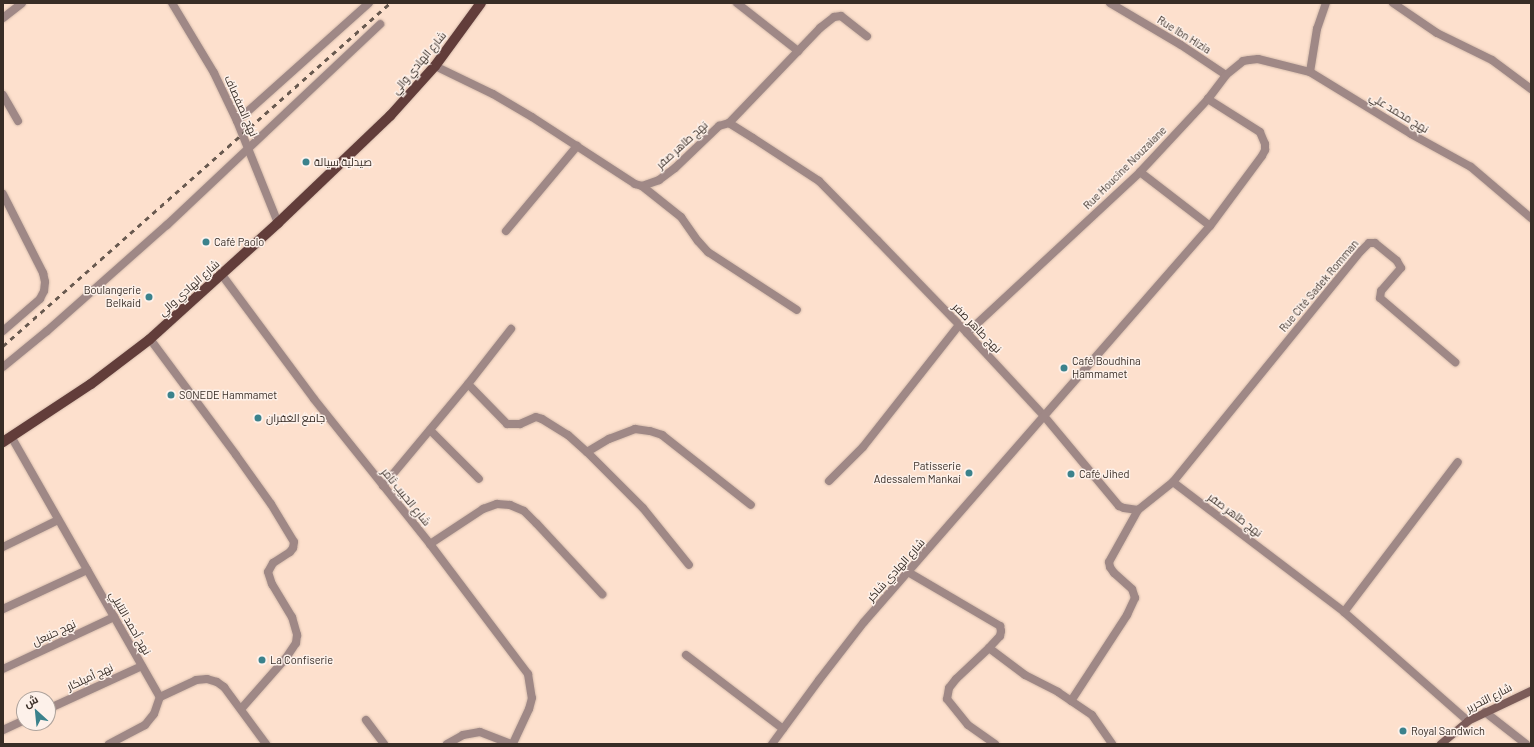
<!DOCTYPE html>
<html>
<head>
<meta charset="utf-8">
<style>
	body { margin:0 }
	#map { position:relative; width:1534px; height:747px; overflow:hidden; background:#fde0cd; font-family:Barlow,Cairo,sans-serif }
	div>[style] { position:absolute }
	.roads { filter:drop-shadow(0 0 1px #d6bcac) drop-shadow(0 0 1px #d6bcac) }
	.street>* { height:8px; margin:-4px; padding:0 4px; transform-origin:4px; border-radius:4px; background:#9f8886 }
	.secondary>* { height:8px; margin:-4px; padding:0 4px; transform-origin:4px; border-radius:4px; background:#7c5c59 }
	.primary>* { height:10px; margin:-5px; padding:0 5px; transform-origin:5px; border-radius:5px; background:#623d3a }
	.rail>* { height:3px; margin-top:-1.5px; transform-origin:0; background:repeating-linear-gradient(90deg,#68594f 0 5px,transparent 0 10px) }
	.dots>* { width:11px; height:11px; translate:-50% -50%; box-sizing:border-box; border:2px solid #fdf1ea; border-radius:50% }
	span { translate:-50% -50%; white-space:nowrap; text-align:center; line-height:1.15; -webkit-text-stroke:3px #fdf1ea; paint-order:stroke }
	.street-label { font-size:11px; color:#382d26 }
	.poi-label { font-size:11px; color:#382d26 }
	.left { translate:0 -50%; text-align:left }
	.right { translate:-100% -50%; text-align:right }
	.frame { position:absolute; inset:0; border:4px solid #382d26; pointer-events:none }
	.north { position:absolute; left:16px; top:691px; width:40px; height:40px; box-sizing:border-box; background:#fdf1ea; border:1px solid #aea39c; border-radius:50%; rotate:333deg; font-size:11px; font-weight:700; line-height:16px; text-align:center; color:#382d26 }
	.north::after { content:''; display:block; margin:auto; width:14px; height:18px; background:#3b828c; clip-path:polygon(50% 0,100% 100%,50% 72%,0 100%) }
</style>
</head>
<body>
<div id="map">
	<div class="roads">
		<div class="street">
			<div style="left:172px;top:3px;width:82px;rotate:59deg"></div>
			<div style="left:214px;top:73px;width:53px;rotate:64.4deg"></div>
			<div style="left:237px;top:121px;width:110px;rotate:68.1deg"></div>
			<div style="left:737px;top:3px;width:78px;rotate:38.2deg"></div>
			<div style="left:1110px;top:3px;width:82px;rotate:30.6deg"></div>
			<div style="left:1181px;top:45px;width:54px;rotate:33.7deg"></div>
			<div style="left:1393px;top:3px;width:53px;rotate:34.3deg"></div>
			<div style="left:1437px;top:33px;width:61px;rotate:26.1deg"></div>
			<div style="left:1492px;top:60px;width:49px;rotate:36.6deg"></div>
			<div style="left:3px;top:18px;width:24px;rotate:-38deg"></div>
			<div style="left:435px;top:66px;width:64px;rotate:25.8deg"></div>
			<div style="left:493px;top:94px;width:45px;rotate:30.5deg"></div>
			<div style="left:532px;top:117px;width:123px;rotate:33deg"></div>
			<div style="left:635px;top:184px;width:7px;rotate:16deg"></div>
			<div style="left:642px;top:186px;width:18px;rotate:-19deg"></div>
			<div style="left:659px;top:180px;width:20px;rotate:-37deg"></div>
			<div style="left:675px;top:168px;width:61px;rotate:-43.7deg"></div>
			<div style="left:719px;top:126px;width:10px;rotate:-17deg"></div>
			<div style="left:729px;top:123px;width:28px;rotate:32deg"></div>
			<div style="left:753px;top:138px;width:79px;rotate:33.1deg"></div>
			<div style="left:819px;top:181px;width:84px;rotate:45.5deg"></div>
			<div style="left:878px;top:241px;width:128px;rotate:45.9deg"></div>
			<div style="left:967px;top:333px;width:113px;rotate:47.1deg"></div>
			<div style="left:1044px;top:416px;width:117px;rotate:50.2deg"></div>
			<div style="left:1119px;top:506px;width:5px;rotate:22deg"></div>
			<div style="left:1124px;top:508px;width:14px;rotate:8deg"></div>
			<div style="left:1138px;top:510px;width:45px;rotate:-38.7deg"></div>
			<div style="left:1173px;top:482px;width:298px;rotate:-50.9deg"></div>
			<div style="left:1361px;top:251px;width:11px;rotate:-45deg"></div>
			<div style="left:1369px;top:243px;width:6px"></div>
			<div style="left:1375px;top:243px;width:28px;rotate:39deg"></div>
			<div style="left:1397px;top:261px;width:8px;rotate:60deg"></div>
			<div style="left:1401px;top:268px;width:30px;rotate:131deg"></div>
			<div style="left:1381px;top:291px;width:7px;rotate:98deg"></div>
			<div style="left:1380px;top:298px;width:99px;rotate:40.5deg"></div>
			<div style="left:1310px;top:72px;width:44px;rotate:-80.8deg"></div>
			<div style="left:1317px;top:29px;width:28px;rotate:-71deg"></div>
			<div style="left:3px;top:95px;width:30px;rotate:60deg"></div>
			<div style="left:237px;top:121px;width:177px;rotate:-41.8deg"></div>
			<div style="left:729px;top:123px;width:132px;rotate:-46.2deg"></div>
			<div style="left:820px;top:28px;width:18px;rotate:-38deg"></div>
			<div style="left:834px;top:17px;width:7px;rotate:-8deg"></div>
			<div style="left:841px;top:16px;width:33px;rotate:38deg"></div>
			<div style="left:1140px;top:172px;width:88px;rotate:37.6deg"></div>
			<div style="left:642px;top:186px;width:50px;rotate:38.5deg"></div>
			<div style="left:681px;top:217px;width:29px;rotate:55deg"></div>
			<div style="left:698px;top:241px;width:15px;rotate:48deg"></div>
			<div style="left:708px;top:252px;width:106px;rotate:33.1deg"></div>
			<div style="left:3px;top:194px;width:89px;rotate:63.1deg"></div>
			<div style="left:43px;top:273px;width:9px;rotate:77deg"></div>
			<div style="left:45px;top:282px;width:9px;rotate:96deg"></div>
			<div style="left:44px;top:291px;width:9px;rotate:117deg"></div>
			<div style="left:40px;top:299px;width:49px;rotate:139.1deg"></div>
			<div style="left:506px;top:231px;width:111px;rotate:-50.1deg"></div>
			<div style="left:222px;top:275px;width:154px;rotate:53.4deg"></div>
			<div style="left:314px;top:399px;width:186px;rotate:51.3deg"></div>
			<div style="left:430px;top:544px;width:163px;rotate:53deg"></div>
			<div style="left:528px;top:674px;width:24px;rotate:81deg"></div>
			<div style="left:532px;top:698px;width:11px;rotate:105deg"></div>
			<div style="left:529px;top:709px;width:38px;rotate:115deg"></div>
			<div style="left:967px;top:333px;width:236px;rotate:-42.9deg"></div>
			<div style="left:1140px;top:172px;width:100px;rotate:-47deg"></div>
			<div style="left:1208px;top:99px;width:30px;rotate:-53deg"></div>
			<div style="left:1226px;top:75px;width:22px;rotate:-39deg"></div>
			<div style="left:1243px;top:61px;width:6px;rotate:-9deg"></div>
			<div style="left:1249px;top:60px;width:9px;rotate:-6deg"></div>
			<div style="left:1258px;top:59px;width:54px;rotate:14deg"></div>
			<div style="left:1310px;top:72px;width:119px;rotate:31.5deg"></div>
			<div style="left:1411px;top:134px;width:68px;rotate:28.8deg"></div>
			<div style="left:1471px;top:167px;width:79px;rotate:40.4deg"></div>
			<div style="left:150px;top:339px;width:144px;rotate:53.4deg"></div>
			<div style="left:236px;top:455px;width:60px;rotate:54.5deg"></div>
			<div style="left:271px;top:504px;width:44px;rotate:58.8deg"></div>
			<div style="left:294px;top:542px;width:6px;rotate:99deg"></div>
			<div style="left:293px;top:548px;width:5px;rotate:127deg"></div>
			<div style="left:290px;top:552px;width:20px;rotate:147deg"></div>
			<div style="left:273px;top:563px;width:10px;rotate:119deg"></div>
			<div style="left:268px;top:572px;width:13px;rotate:72deg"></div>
			<div style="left:272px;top:584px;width:39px;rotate:59deg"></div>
			<div style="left:292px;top:617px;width:19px;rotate:74deg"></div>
			<div style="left:297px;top:635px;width:8px;rotate:97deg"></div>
			<div style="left:296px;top:643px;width:18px;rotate:124deg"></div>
			<div style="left:286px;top:658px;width:68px;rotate:131.4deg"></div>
			<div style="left:3px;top:367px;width:57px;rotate:-39.3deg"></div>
			<div style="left:47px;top:331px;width:160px;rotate:-41.5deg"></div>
			<div style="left:167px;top:225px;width:293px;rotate:-43.3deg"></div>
			<div style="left:468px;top:384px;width:56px;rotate:45.7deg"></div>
			<div style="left:507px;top:424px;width:13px"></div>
			<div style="left:520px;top:424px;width:17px;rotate:-24deg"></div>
			<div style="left:536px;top:417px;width:6px;rotate:18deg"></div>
			<div style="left:542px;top:419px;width:31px;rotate:32deg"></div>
			<div style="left:568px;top:435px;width:25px;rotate:42deg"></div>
			<div style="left:587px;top:452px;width:26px;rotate:-31deg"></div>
			<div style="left:609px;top:439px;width:28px;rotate:-21deg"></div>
			<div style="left:635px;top:429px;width:15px;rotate:8deg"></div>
			<div style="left:650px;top:431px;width:13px;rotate:18deg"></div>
			<div style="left:662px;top:435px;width:113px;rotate:38.2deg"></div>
			<div style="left:430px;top:430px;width:69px;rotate:45deg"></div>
			<div style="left:12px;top:438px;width:298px;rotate:60.3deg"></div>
			<div style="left:587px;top:452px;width:79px;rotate:45deg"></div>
			<div style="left:643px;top:508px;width:73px;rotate:51.1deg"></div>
			<div style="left:829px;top:481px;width:48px;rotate:-45deg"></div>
			<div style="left:863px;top:447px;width:155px;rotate:-51.8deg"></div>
			<div style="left:1173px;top:482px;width:215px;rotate:37.2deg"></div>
			<div style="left:1344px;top:612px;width:165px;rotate:41.3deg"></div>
			<div style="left:383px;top:486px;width:133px;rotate:-50.2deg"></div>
			<div style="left:468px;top:384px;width:70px;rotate:-52deg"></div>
			<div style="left:430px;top:544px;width:64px;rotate:-33.4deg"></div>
			<div style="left:483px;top:509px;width:15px;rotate:-20deg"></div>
			<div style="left:497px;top:504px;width:13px;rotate:4deg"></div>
			<div style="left:510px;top:505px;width:15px;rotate:23deg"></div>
			<div style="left:524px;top:511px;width:18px;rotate:45deg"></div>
			<div style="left:537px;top:524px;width:96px;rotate:47.1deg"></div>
			<div style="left:3px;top:547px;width:61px;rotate:-26.1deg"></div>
			<div style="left:908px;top:572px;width:107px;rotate:30.4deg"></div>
			<div style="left:1000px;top:626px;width:5px;rotate:79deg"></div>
			<div style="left:1001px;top:631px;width:5px;rotate:101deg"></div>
			<div style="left:1000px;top:636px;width:16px;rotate:133deg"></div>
			<div style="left:989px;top:648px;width:45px;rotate:36.9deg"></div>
			<div style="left:1025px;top:675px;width:37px;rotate:27deg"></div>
			<div style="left:1058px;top:692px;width:41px;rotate:34.1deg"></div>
			<div style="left:1092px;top:715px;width:35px;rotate:55deg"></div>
			<div style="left:3px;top:609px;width:93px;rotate:-24.9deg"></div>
			<div style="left:1344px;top:612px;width:188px;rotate:-52.8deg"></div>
			<div style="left:989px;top:648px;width:45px;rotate:136.8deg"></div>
			<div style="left:956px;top:679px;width:11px;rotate:128deg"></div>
			<div style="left:949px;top:688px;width:11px;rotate:100deg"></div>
			<div style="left:947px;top:699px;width:33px;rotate:51deg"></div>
			<div style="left:968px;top:725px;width:33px;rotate:35deg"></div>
			<div style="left:686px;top:655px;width:122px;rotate:37.3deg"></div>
			<div style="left:3px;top:669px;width:123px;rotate:-25.1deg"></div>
			<div style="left:160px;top:697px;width:40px;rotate:-25deg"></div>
			<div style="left:196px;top:680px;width:11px;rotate:-5deg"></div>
			<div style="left:207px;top:679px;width:10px;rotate:17deg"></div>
			<div style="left:217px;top:682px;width:9px;rotate:36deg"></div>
			<div style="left:224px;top:687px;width:71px;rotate:53.6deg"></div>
			<div style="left:1071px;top:701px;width:103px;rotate:-56.9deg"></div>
			<div style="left:1127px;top:615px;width:19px;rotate:-65deg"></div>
			<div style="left:1135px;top:598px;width:9px;rotate:-108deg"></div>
			<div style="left:1132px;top:589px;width:24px;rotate:-138deg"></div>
			<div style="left:1114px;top:573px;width:7px;rotate:-124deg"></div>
			<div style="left:1110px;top:567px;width:5px;rotate:-101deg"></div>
			<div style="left:1109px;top:562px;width:60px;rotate:-60.9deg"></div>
			<div style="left:48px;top:709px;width:103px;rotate:-24.6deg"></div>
			<div style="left:1485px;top:712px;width:52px;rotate:38deg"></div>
			<div style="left:366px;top:720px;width:30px;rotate:53deg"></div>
			<div style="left:3px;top:730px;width:23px;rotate:-25deg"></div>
			<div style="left:109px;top:744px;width:41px;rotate:-27.8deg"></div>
			<div style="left:145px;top:725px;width:14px;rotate:-51deg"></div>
			<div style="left:154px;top:714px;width:18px;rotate:-71deg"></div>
			<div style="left:447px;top:744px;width:18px;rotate:-29deg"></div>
			<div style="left:463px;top:735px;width:17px;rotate:-10deg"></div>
			<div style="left:480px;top:732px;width:34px;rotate:21deg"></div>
			<div style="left:772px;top:744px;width:79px;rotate:-53.7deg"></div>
			<div style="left:819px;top:680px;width:73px;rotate:-52.2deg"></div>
			<div style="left:864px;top:622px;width:526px;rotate:-48.86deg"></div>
			<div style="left:1210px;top:226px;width:87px;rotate:-53.4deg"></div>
			<div style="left:1262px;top:156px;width:7px;rotate:-63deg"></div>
			<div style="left:1265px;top:150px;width:6px;rotate:-90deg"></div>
			<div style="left:1265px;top:144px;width:13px;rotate:-113deg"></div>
			<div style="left:1260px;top:132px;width:62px;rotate:-147.6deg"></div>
		</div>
		<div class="secondary">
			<div style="left:1441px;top:744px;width:35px;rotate:-40deg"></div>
			<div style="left:1468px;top:721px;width:70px;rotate:-25.5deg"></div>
		</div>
		<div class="primary">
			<div style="left:3px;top:442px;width:105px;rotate:-33.4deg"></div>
			<div style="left:91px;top:384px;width:74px;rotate:-37.3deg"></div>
			<div style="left:150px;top:339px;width:173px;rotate:-42.2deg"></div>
			<div style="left:278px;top:223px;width:155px;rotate:-43.7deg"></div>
			<div style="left:390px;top:116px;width:67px;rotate:-48deg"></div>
			<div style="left:435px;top:66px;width:78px;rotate:-53.9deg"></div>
		</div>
	</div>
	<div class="rail">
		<div style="left:3px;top:346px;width:517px;rotate:-41.55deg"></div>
	</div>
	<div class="dots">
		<div style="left:306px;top:162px;background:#3b828c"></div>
		<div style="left:206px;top:242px;background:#3b828c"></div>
		<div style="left:149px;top:297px;background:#3b828c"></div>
		<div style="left:1064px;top:368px;background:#3b828c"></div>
		<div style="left:171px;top:395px;background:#3b828c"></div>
		<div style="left:258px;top:418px;background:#3b828c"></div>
		<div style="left:969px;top:473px;background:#3b828c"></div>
		<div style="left:1071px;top:474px;background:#3b828c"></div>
		<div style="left:262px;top:660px;background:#3b828c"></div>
		<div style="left:1403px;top:731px;background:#3b828c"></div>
	</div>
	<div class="street-label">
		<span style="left:1184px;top:35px;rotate:32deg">Rue Ibn Hizia</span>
		<span style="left:419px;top:63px;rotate:-50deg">شارع الهادي والي</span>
		<span style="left:241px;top:106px;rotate:66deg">نهج الصفصاف</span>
		<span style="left:1399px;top:113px;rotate:31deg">نهج محمد علي</span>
		<span style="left:682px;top:145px;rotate:-42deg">نهج طاهر صفر</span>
		<span style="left:1125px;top:168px;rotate:-45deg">Rue Houcine Nouzaiane</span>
		<span style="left:1319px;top:286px;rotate:-50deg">Rue Cité Sadek Romman</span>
		<span style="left:189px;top:288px;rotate:-42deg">شارع الهادي والي</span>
		<span style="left:977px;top:328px;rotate:46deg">نهج طاهر صفر</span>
		<span style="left:406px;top:497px;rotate:51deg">شارع الحبيب ثامر</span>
		<span style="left:1235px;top:515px;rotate:37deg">نهج طاهر صفر</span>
		<span style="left:896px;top:570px;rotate:-48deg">شارع الهادي شاكر</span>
		<span style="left:130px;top:623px;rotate:60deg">نهج أحمد التليلي</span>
		<span style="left:54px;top:633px;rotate:-25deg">نهج حنبعل</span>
		<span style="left:90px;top:677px;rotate:-25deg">نهج أميلكار</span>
		<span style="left:1489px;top:698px;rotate:-27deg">شارع التحرير</span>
	</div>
	<div class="poi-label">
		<span class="left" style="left:314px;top:162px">صيدلية سيالة</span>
		<span class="left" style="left:214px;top:242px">Café Paolo</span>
		<span class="right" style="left:141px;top:297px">Boulangerie<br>Belkaid</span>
		<span class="left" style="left:1072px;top:368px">Café Boudhina<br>Hammamet</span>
		<span class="left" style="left:179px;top:395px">SONEDE Hammamet</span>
		<span class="left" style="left:266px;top:418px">جامع الغفران</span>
		<span class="right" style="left:961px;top:473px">Patisserie<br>Adessalem Mankai</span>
		<span class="left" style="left:1079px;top:474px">Café Jihed</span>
		<span class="left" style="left:270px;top:660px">La Confiserie</span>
		<span class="left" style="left:1411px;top:731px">Royal Sandwich</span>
	</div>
	<div class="frame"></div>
	<div class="north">ش</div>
</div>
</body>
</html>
